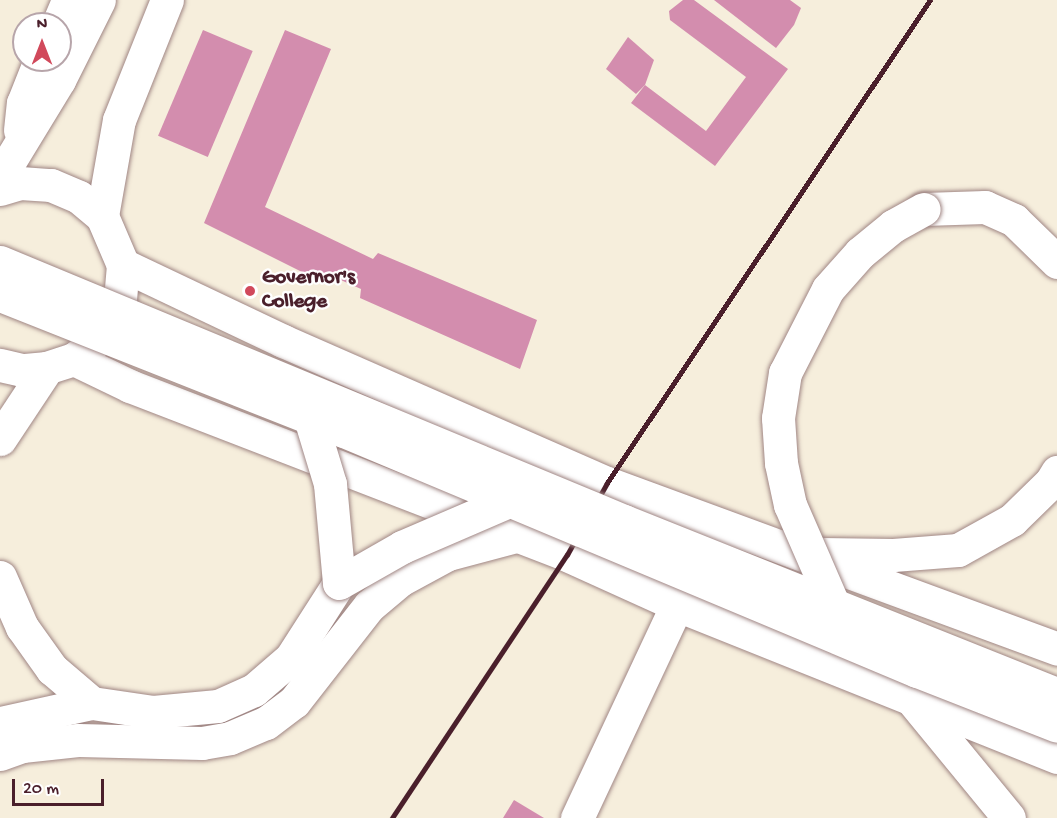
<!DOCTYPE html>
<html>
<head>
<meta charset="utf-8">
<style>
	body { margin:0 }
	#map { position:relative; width:1057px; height:818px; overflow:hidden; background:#f6eedc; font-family:"Gochi Hand",sans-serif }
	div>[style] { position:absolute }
	.building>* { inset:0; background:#d38dae; transform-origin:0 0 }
	.roads { filter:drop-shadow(0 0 2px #a08684) drop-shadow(0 0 2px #a08684) }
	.minor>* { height:33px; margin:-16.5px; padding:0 16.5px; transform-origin:16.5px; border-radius:16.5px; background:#fff }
	.major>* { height:33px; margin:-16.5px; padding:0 16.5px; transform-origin:16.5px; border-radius:16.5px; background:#fff }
	.highway>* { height:33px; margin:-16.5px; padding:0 16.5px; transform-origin:16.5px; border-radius:16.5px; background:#fff }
	.rail>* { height:4.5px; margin:-2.25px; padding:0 2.25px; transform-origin:2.25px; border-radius:2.25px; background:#4a1f2b }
	.bridges { filter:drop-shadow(0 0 2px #a08684) drop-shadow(0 0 2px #a08684) }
	.major-bridge>* { height:33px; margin:-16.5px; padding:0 16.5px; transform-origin:16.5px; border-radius:16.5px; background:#fff }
	.dots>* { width:16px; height:16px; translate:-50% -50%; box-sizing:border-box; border:3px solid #fff; border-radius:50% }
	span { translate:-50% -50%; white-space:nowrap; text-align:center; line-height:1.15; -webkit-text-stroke:4.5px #fff; paint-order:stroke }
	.poi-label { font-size:21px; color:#4a1f2b; font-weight:700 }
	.left { translate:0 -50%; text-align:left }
	.north { position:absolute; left:12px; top:12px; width:60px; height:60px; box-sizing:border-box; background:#fff; border:2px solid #b7a5aa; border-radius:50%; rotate:0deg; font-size:16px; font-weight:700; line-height:24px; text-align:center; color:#4a1f2b }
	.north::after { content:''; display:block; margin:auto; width:21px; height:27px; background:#d1495b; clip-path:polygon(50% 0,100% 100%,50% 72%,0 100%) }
	.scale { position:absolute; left:12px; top:779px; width:92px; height:27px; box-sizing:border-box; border:3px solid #4a1f2b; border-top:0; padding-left:8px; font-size:18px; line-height:21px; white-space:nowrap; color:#4a1f2b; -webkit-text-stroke:4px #fff; paint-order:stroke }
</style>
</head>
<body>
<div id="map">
	<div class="building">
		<div style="clip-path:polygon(683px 0,694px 0,788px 69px,715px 166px,631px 103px,645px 85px,706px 131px,746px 77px,670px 20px,669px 11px)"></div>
		<div style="clip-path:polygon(714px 0,790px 0,801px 8px,794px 25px,776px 48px)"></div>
		<div style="left:203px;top:30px;width:54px;height:115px;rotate:23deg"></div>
		<div style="clip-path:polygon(285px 30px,331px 49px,265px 207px,373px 259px,378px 253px,537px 320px,520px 369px,360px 298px,361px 289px,325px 273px,320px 281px,204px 223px)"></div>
		<div style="clip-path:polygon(628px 37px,654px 60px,645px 85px,636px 94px,606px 69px)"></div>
		<div style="clip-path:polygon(514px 800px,544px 818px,503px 818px)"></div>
	</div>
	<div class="roads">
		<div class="minor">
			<div style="left:577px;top:818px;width:235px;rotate:-64.9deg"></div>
		</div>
		<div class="major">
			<div style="left:924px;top:209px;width:61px;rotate:-1.9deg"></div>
			<div style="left:985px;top:207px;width:32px;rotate:24deg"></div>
			<div style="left:1014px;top:220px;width:60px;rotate:44.3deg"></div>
			<div style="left:0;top:439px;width:85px;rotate:-56.5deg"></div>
			<div style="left:0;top:577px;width:55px;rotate:66.3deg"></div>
			<div style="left:22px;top:627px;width:52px;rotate:54.5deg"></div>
			<div style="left:52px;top:669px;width:52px;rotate:40.4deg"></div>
			<div style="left:0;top:723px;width:94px;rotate:-12.3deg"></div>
			<div style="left:92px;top:703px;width:62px;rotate:8.4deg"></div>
			<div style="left:153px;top:712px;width:65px;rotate:-5.3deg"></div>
			<div style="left:218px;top:706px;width:39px;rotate:-24deg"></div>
			<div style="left:254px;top:690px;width:49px;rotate:-40.9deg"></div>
			<div style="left:291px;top:658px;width:89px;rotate:-57.4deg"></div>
		</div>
		<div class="highway">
			<div style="left:58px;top:24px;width:26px;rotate:-67deg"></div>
			<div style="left:20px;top:130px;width:27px;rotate:-84deg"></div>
			<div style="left:23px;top:103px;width:46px;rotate:-68.4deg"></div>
			<div style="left:0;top:177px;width:114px;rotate:-58.7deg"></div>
			<div style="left:59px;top:80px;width:89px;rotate:-63.4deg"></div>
			<div style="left:0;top:189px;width:21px;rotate:-17deg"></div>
			<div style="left:20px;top:183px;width:31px;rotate:4deg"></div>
			<div style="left:51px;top:185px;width:30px;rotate:23deg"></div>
			<div style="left:79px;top:197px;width:30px;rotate:40deg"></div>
			<div style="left:102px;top:216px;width:53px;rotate:66.8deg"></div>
			<div style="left:123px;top:265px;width:37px;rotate:95deg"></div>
			<div style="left:120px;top:302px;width:37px;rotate:117deg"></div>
			<div style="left:103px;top:335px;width:38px;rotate:140deg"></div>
			<div style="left:74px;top:359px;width:28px;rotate:162deg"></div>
			<div style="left:47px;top:368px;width:25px;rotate:175deg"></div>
			<div style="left:22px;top:370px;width:23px;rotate:-167deg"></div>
			<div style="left:102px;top:216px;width:97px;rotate:-80deg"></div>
			<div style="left:119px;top:120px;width:129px;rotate:-68.2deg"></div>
			<div style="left:123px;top:265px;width:177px;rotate:25.4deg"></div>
			<div style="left:283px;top:341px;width:354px;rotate:23.7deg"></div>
			<div style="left:607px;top:483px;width:480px;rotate:20.2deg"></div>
			<div style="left:74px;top:359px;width:62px;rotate:25.7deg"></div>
			<div style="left:130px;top:386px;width:469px;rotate:21.1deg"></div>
			<div style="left:567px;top:555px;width:121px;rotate:24.4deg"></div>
			<div style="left:677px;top:605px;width:409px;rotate:21.8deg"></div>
			<div style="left:821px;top:554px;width:72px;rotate:0.8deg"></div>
			<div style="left:893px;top:555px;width:65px;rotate:-4.4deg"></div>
			<div style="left:958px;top:550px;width:62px;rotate:-29.1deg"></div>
			<div style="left:1012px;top:520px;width:54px;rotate:-44.3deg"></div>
			<div style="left:1051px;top:482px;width:12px;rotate:-59deg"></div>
			<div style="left:913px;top:701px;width:151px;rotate:50.6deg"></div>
			<div style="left:0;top:754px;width:23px;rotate:-20deg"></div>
			<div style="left:22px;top:746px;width:56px;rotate:-6.1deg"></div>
			<div style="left:78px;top:740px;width:124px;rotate:1.4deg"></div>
			<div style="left:202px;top:743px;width:28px;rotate:-10deg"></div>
			<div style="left:230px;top:738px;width:39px;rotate:-23deg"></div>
			<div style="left:266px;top:723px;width:35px;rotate:-37deg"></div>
			<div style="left:294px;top:702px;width:122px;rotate:-52deg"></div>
			<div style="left:369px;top:606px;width:40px;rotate:-40deg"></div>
			<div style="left:400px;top:580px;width:55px;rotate:-28.4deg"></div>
			<div style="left:448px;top:554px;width:70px;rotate:-14.8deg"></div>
		</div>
	</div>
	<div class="rail">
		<div style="left:392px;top:818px;width:316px;rotate:-56.4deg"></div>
		<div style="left:567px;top:555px;width:82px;rotate:-60.9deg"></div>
		<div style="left:607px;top:483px;width:581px;rotate:-56.23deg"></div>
	</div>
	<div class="bridges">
		<div class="major-bridge">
			<div style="left:0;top:262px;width:676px;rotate:22.54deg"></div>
			<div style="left:624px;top:521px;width:466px;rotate:21.8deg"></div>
			<div style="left:0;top:295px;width:370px;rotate:21.6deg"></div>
			<div style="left:344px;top:431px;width:621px;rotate:22.73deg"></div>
			<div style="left:917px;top:671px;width:150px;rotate:21.4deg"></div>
			<div style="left:310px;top:418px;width:69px;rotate:73.1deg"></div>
			<div style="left:330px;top:484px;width:99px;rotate:84.8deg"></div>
			<div style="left:339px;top:583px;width:73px;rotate:-29.7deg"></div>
			<div style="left:402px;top:547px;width:116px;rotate:-23.3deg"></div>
			<div style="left:834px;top:606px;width:110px;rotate:-113.5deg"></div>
			<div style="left:790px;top:505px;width:43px;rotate:-102.1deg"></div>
			<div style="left:781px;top:463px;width:45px;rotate:-93.8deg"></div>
			<div style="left:778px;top:418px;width:46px;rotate:-81.2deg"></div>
			<div style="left:785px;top:373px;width:94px;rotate:-62.9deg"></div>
			<div style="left:828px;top:289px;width:48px;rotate:-48.4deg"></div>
			<div style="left:860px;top:253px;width:43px;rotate:-39.3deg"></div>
			<div style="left:893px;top:226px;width:35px;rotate:-29deg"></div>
		</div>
	</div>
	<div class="dots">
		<div style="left:250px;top:291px;background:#d1495b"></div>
	</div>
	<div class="poi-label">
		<span class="left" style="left:262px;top:291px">Governor's<br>College</span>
	</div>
	<div class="north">N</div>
	<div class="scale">20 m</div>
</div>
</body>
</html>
